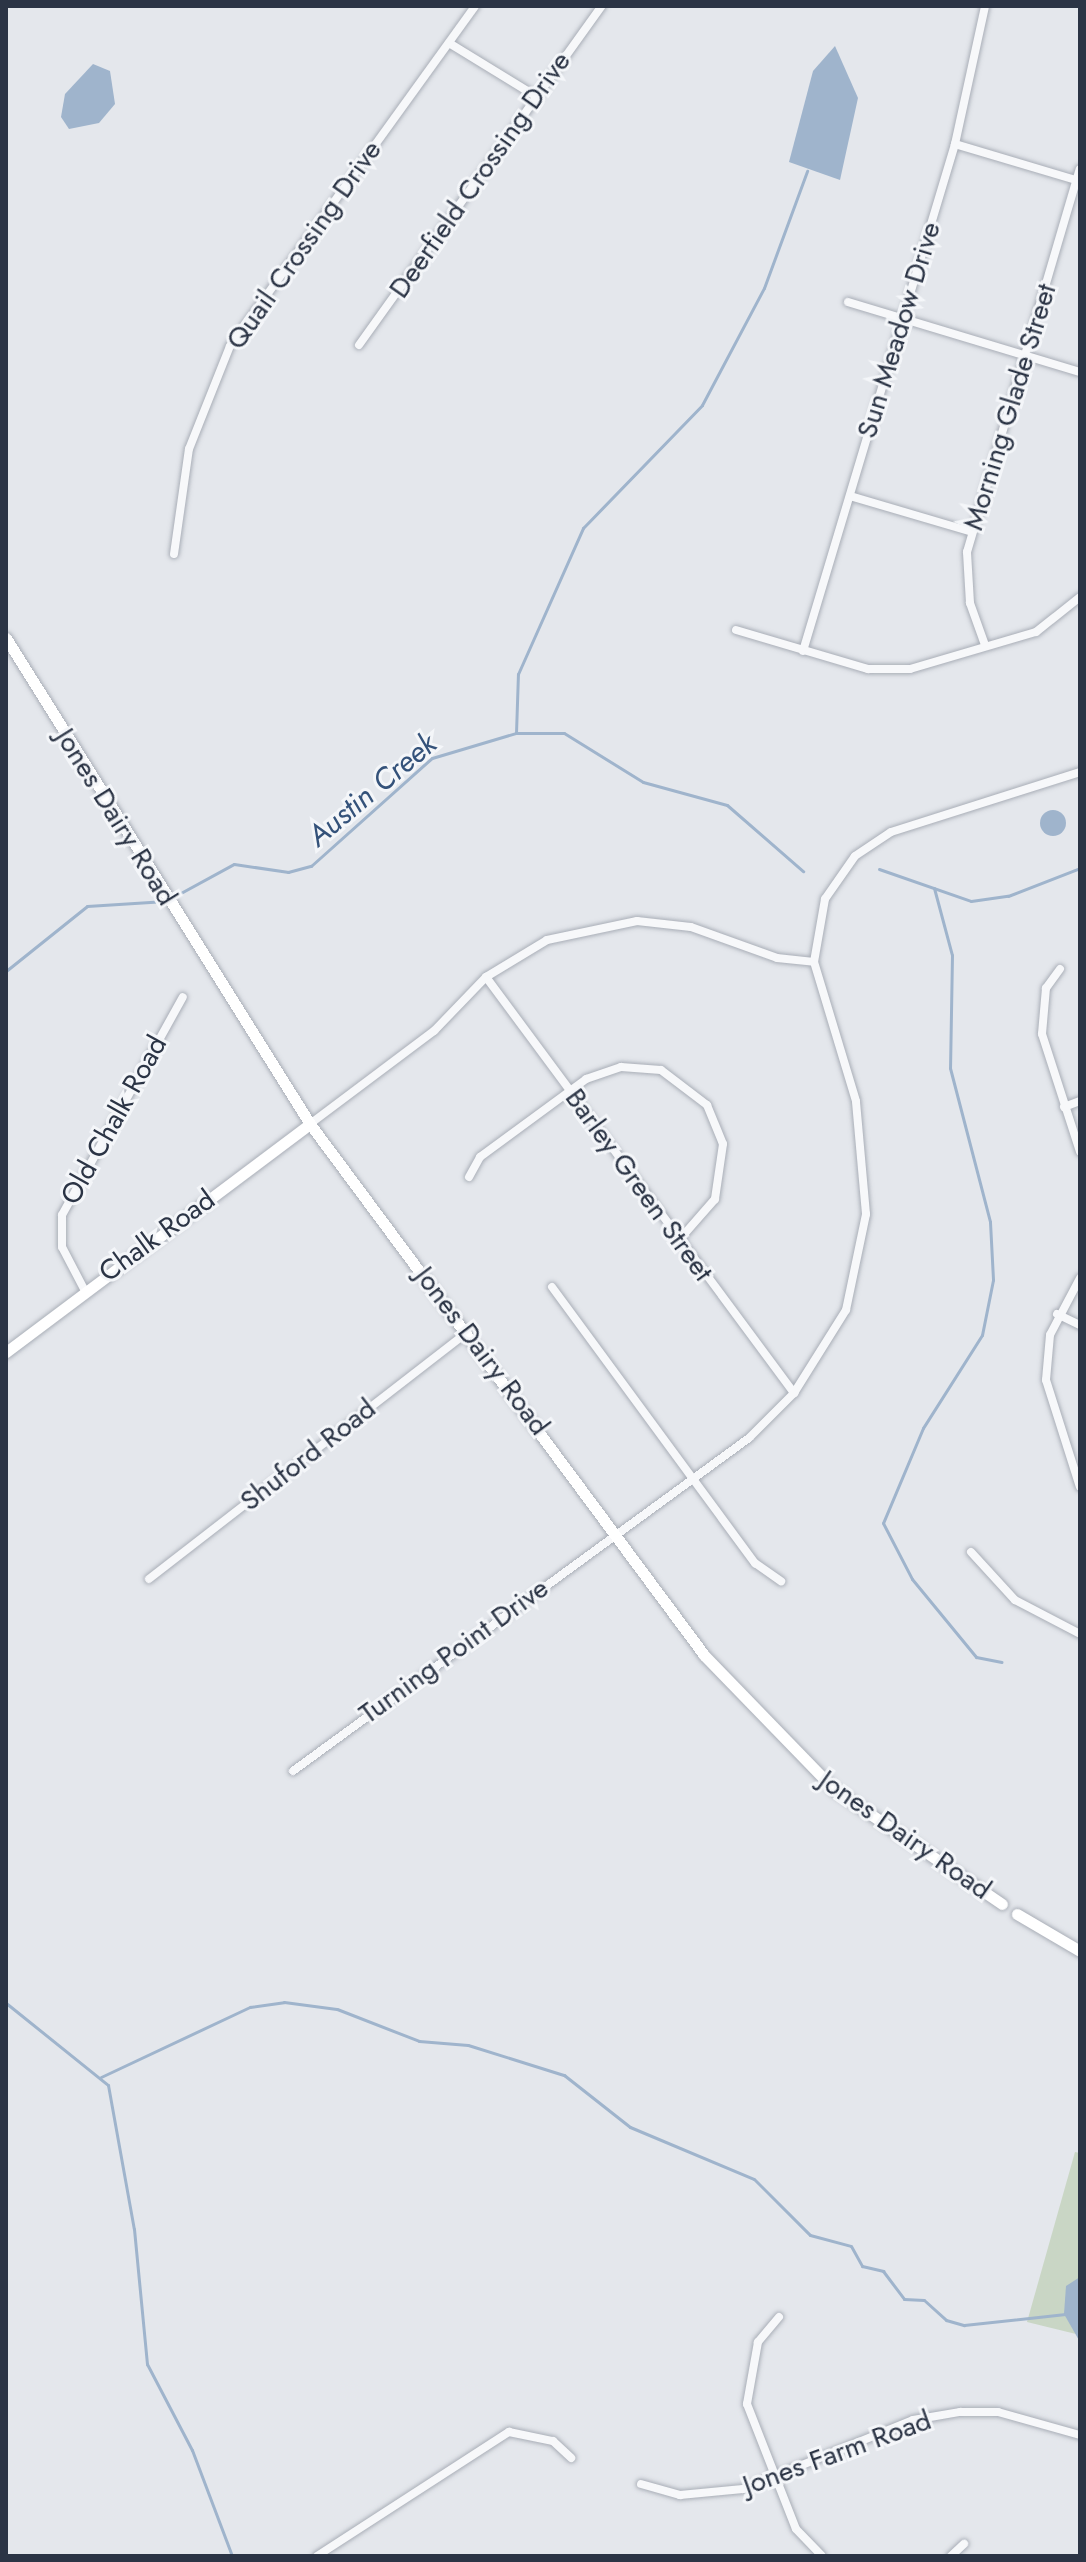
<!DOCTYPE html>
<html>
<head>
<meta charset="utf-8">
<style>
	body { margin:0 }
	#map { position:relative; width:1086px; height:2562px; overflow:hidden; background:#e4e7ec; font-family:Jost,sans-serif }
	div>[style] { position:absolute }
	.green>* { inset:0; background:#c9d6c5 }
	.water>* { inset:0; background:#9fb4cc }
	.round { border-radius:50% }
	.stream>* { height:3px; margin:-1.5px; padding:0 1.5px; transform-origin:1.5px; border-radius:1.5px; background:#9fb4cc }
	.roads { filter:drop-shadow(0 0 2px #a9aeb7) drop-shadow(0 0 2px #a9aeb7) }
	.street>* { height:8px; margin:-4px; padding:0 4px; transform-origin:4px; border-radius:4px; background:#f7f8fa }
	.secondary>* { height:11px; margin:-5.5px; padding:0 5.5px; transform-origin:5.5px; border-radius:5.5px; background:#fff }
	span { translate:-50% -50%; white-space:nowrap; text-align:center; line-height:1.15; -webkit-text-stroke:6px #f4f6f9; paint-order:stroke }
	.street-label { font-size:28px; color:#2b3445 }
	.water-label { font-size:30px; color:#34527a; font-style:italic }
	.frame { position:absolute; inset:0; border:8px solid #2b3445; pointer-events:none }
</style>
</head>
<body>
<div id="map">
	<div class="green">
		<div style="clip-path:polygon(1075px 2152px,1080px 2153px,1080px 2335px,1027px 2322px)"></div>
	</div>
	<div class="water">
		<div style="clip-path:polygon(835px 46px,858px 98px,840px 180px,789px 162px,813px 71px)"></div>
		<div style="clip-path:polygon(93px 64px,110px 71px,115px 104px,99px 123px,69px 129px,61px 117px,65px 94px)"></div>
		<div class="round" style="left:1040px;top:810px;width:26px;height:26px"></div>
		<div style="clip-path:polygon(1080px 2277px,1080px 2342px,1064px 2314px,1066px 2286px)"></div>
	</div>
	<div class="stream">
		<div style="left:516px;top:733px;width:59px;rotate:-88.1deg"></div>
		<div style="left:518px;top:674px;width:160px;rotate:-66deg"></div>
		<div style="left:583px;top:528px;width:171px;rotate:-45.9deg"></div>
		<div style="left:702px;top:405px;width:132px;rotate:-62.1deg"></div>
		<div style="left:764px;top:288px;width:125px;rotate:-69.8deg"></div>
		<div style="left:879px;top:869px;width:97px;rotate:19.2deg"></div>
		<div style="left:971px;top:901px;width:37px;rotate:-8deg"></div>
		<div style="left:1008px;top:896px;width:77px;rotate:-21.3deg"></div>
		<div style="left:934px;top:888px;width:69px;rotate:75deg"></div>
		<div style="left:952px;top:955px;width:113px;rotate:91deg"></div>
		<div style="left:950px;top:1068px;width:159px;rotate:75.4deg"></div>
		<div style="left:990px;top:1222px;width:58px;rotate:87deg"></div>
		<div style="left:993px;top:1280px;width:56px;rotate:101.3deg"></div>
		<div style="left:982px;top:1335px;width:110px;rotate:122.4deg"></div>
		<div style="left:923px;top:1428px;width:103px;rotate:112.8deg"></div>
		<div style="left:883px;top:1523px;width:63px;rotate:62.6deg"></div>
		<div style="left:912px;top:1579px;width:101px;rotate:50.6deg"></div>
		<div style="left:976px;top:1657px;width:26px;rotate:11deg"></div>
		<div style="left:6px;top:971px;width:104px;rotate:-38.7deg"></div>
		<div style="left:87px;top:906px;width:79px;rotate:-3.6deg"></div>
		<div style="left:166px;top:901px;width:77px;rotate:-28.6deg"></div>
		<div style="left:234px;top:864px;width:55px;rotate:8.4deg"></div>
		<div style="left:288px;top:872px;width:24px;rotate:-15deg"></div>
		<div style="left:311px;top:866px;width:162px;rotate:-41.8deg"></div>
		<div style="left:432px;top:758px;width:88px;rotate:-16.6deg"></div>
		<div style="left:516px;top:733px;width:48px"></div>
		<div style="left:564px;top:733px;width:93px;rotate:31.8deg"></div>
		<div style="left:643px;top:782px;width:87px;rotate:15.3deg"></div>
		<div style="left:727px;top:805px;width:101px;rotate:41deg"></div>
		<div style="left:6px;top:2003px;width:131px;rotate:38.8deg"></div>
		<div style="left:108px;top:2085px;width:146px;rotate:79.8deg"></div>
		<div style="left:134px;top:2229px;width:136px;rotate:84.5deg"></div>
		<div style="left:147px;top:2364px;width:97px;rotate:62.4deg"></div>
		<div style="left:192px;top:2450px;width:113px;rotate:69.3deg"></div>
		<div style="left:101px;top:2077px;width:165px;rotate:-25.2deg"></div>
		<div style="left:250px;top:2007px;width:34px;rotate:-8deg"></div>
		<div style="left:284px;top:2002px;width:53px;rotate:7.5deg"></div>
		<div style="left:337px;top:2009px;width:88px;rotate:21.3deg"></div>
		<div style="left:419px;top:2041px;width:49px;rotate:4.7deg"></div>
		<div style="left:468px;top:2045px;width:101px;rotate:17.4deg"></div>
		<div style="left:564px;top:2075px;width:84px;rotate:38.2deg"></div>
		<div style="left:630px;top:2127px;width:134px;rotate:22.8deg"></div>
		<div style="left:754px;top:2179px;width:79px;rotate:45deg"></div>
		<div style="left:810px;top:2235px;width:42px;rotate:15deg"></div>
		<div style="left:851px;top:2246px;width:23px;rotate:61deg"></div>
		<div style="left:862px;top:2266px;width:22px;rotate:13deg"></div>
		<div style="left:883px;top:2271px;width:35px;rotate:53deg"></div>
		<div style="left:904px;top:2299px;width:20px;rotate:3deg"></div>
		<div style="left:924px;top:2300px;width:30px;rotate:42deg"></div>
		<div style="left:946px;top:2320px;width:19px;rotate:16deg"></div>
		<div style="left:964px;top:2325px;width:102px;rotate:-6.2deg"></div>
	</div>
	<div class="roads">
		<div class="street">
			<div style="left:449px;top:43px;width:100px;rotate:31.5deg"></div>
			<div style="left:955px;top:144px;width:129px;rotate:16.6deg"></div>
			<div style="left:848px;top:302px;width:242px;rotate:16.8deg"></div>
			<div style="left:359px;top:345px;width:417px;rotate:-54.4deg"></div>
			<div style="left:850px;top:496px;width:127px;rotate:16.4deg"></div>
			<div style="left:174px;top:554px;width:106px;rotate:-81.9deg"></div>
			<div style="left:189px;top:449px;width:111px;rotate:-68.3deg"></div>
			<div style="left:230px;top:346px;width:419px;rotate:-54.2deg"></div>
			<div style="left:736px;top:630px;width:138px;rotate:16.5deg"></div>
			<div style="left:868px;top:669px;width:42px"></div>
			<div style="left:910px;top:669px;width:131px;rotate:-16.4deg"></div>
			<div style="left:1036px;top:632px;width:56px;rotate:-38.5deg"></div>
			<div style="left:985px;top:645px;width:45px;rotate:-109.7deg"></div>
			<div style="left:970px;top:603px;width:51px;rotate:-93.4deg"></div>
			<div style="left:967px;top:552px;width:399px;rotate:-73.6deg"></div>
			<div style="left:803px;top:651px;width:529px;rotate:-73.31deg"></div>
			<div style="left:955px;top:144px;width:141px;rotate:-77.7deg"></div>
			<div style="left:1060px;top:969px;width:24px;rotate:126deg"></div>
			<div style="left:1046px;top:988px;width:46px;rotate:95deg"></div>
			<div style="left:1042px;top:1034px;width:124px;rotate:72.1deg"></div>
			<div style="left:486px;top:977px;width:518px;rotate:53.48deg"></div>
			<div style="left:1064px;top:1107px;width:17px;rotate:-21deg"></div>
			<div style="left:310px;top:1124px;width:155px;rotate:-36.9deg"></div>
			<div style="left:434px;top:1031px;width:75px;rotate:-46.1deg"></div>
			<div style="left:486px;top:977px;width:71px;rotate:-31.2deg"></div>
			<div style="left:547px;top:940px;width:92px;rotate:-11.9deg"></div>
			<div style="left:637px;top:921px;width:54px;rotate:6.3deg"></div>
			<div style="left:691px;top:927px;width:91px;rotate:19.8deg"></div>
			<div style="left:777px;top:958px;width:37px;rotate:6deg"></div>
			<div style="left:469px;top:1177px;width:23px;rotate:-61deg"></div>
			<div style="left:480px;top:1157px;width:132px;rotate:-36.3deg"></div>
			<div style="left:586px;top:1079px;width:37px;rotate:-19deg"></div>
			<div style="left:621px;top:1067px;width:40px;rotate:4.3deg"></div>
			<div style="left:661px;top:1070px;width:58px;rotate:37.3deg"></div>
			<div style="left:707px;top:1105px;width:42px;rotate:67.7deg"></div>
			<div style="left:723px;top:1144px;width:56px;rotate:98.3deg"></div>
			<div style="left:715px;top:1199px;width:53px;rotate:131.2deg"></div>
			<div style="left:1080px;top:1278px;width:64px;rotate:117.8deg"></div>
			<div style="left:1050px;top:1335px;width:45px;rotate:95.1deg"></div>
			<div style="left:1046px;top:1380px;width:112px;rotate:72.4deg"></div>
			<div style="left:552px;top:1287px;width:343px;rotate:53.7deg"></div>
			<div style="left:755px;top:1563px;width:32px;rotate:35deg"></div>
			<div style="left:84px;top:1289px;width:47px;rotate:-117.6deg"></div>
			<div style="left:62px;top:1247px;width:32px;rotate:-90deg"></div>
			<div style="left:62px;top:1215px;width:249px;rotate:-61deg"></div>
			<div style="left:1057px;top:1314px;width:25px;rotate:26deg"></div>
			<div style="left:971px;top:1552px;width:65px;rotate:47.5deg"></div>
			<div style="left:1015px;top:1600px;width:73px;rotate:27.6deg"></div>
			<div style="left:149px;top:1579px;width:403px;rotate:-37.8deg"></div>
			<div style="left:293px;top:1771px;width:565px;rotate:-36.14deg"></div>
			<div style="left:749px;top:1438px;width:64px;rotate:-45deg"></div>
			<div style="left:794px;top:1393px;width:98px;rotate:-57.9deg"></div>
			<div style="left:846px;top:1310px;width:98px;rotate:-78.2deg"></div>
			<div style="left:866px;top:1214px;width:113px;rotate:-95.1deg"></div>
			<div style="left:856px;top:1101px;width:145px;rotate:-106.8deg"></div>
			<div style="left:814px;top:962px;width:64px;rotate:-80.1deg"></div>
			<div style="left:825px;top:899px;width:52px;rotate:-55.1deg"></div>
			<div style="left:855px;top:856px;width:43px;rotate:-33.7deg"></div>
			<div style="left:891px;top:832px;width:198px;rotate:-17.6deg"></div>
			<div style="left:779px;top:2317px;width:33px;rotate:130deg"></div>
			<div style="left:758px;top:2342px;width:63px;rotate:100.1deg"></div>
			<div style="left:747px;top:2404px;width:134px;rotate:68.6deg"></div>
			<div style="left:796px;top:2529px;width:37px;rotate:46deg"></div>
			<div style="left:641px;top:2484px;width:41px;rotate:15.8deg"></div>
			<div style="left:680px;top:2495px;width:63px;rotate:-5.4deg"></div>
			<div style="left:743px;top:2489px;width:183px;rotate:-22.1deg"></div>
			<div style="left:913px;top:2420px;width:48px;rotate:-9.7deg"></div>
			<div style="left:960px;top:2412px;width:38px"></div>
			<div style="left:998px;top:2412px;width:85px;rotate:15.7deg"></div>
			<div style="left:317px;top:2556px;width:229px;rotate:-32.9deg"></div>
			<div style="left:509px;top:2432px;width:45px;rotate:11.6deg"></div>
			<div style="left:553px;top:2441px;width:25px;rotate:43deg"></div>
			<div style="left:951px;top:2556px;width:18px;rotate:-43deg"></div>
		</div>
		<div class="secondary">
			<div style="left:6px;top:638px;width:573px;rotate:57.97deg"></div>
			<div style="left:310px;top:1124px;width:661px;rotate:53.42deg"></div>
			<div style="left:704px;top:1655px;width:188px;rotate:45.9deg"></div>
			<div style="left:835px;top:1790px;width:202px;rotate:34.3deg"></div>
			<div style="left:6px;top:1352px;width:380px;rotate:-36.9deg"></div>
			<div style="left:1017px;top:1914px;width:73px;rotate:30.4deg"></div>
		</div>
	</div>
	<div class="street-label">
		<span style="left:480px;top:175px;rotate:-55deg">Deerfield Crossing Drive</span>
		<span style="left:304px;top:245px;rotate:-55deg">Quail Crossing Drive</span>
		<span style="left:899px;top:330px;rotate:-73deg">Sun Meadow Drive</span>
		<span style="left:1010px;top:407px;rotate:-73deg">Morning Glade Street</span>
		<span style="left:116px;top:817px;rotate:58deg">Jones Dairy Road</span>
		<span style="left:114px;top:1120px;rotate:-61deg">Old Chalk Road</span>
		<span style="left:639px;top:1185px;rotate:54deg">Barley Green Street</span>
		<span style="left:157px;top:1236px;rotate:-36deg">Chalk Road</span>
		<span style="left:482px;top:1351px;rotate:53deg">Jones Dairy Road</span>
		<span style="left:308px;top:1455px;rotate:-38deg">Shuford Road</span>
		<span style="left:454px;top:1651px;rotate:-36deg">Turning Point Drive</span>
		<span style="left:905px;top:1835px;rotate:35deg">Jones Dairy Road</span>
		<span style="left:837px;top:2453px;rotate:-20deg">Jones Farm Road</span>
	</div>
	<div class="water-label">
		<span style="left:372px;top:790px;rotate:-40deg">Austin Creek</span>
	</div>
	<div class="frame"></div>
</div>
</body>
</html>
